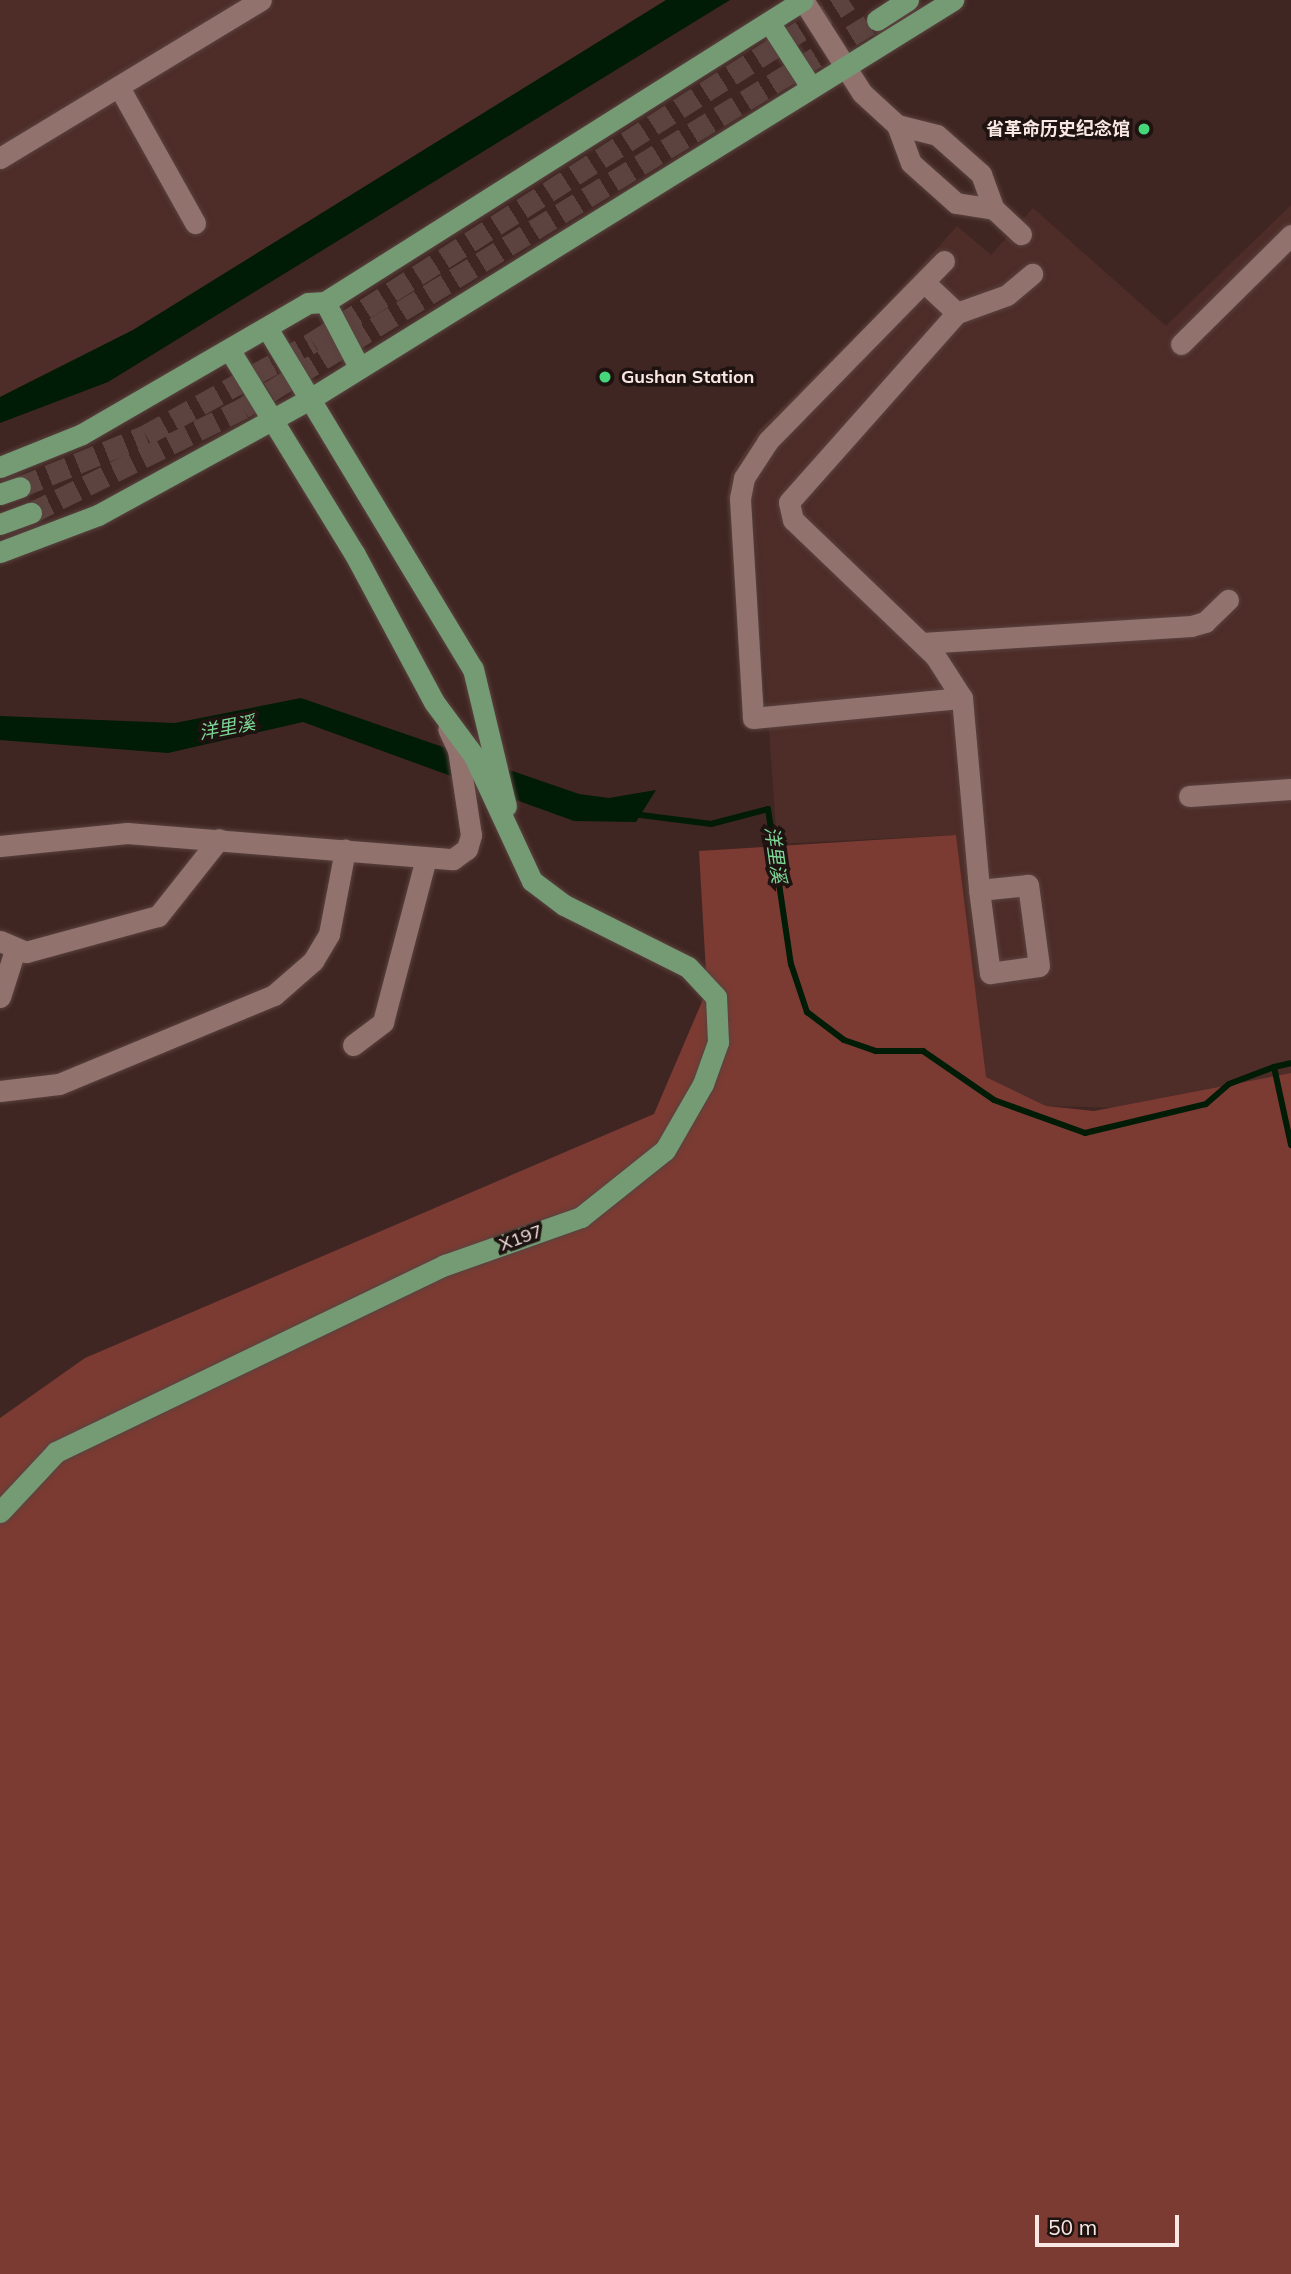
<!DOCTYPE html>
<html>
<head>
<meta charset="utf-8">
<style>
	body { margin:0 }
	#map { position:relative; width:1291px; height:2274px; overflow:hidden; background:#402622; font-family:Mulish,"Noto Sans SC",sans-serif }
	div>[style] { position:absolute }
	.built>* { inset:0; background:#4e2c27 }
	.green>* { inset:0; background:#7c3b32 }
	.water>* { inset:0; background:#001b06 }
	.stream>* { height:6px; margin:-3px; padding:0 3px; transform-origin:3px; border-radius:3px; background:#001b06 }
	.major-tunnel>* { height:21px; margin-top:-10.5px; transform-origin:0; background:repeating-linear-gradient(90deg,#5c433f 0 21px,transparent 0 31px) }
	.roads { filter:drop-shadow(0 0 2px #59423f) drop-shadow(0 0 2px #59423f) }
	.minor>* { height:21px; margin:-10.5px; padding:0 10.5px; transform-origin:10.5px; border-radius:10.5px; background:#91726d }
	.major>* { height:21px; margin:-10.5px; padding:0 10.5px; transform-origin:10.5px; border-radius:10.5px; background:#759b75 }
	.dots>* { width:19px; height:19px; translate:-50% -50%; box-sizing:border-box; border:4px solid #1e1311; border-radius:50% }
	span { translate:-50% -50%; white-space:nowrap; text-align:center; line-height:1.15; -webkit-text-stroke:7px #1e1311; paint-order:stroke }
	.poi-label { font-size:18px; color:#f9e7e4; font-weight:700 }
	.right { translate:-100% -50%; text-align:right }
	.left { translate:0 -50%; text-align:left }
	.street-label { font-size:18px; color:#f9e7e4 }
	.water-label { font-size:19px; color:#7dd796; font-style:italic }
	.scale { position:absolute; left:1035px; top:2215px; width:144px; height:32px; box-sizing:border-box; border:4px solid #f9e7e4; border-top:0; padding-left:9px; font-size:21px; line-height:24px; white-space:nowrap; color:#f9e7e4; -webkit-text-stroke:5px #1e1311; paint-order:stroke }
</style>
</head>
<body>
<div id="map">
	<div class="built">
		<div style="clip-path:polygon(0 0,667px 0,133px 330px,0 397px)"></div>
		<div style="clip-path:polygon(1291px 205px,1291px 1073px,1126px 1108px,1046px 1106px,985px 1077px,956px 835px,777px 844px,753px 501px,727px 499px,731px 474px,759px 430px,872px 321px,957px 226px,991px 255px,1033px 208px,1166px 326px)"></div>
	</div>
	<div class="green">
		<div style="clip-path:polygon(956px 835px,986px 1077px,1046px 1106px,1094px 1111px,1291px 1073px,1291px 2274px,0 2274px,0 1418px,85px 1358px,654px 1114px,707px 990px,699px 851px)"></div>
	</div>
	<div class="water">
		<div style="clip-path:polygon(666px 0,730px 0,108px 382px,0 423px,0 397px,133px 330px)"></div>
		<div style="clip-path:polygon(301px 698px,579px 794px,609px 798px,656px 790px,636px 822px,574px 821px,303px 722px,168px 753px,0 740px,0 716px,175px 723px)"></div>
	</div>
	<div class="stream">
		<div style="left:633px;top:814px;width:79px;rotate:7.3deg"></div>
		<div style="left:711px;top:824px;width:59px;rotate:-14.7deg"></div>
		<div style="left:768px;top:809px;width:157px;rotate:81.6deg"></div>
		<div style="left:791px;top:964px;width:51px;rotate:71.6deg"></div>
		<div style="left:807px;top:1012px;width:46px;rotate:37.1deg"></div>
		<div style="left:844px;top:1040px;width:34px;rotate:19deg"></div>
		<div style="left:876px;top:1051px;width:47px"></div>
		<div style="left:923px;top:1051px;width:86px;rotate:34.6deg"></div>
		<div style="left:994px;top:1100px;width:97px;rotate:19.9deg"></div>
		<div style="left:1085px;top:1133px;width:124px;rotate:-13.5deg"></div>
		<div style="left:1206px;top:1104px;width:30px;rotate:-41deg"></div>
		<div style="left:1229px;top:1084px;width:48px;rotate:-20.7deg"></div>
		<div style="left:1274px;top:1067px;width:80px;rotate:77.7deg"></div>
		<div style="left:1274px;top:1067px;width:17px;rotate:-13deg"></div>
	</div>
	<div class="major-tunnel">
		<div style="left:20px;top:487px;width:136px;rotate:-22.4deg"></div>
		<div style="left:146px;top:435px;width:191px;rotate:-29.1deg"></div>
		<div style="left:313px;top:342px;width:636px;rotate:-32.54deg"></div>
		<div style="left:31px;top:513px;width:237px;rotate:-26.3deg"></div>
		<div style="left:243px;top:408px;width:743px;rotate:-31.47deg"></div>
	</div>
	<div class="roads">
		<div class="minor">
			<div style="left:803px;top:0;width:110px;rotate:57.6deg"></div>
			<div style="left:862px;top:93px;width:47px;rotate:42.4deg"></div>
			<div style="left:897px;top:125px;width:40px;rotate:69.8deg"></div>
			<div style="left:911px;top:163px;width:60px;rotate:41.6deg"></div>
			<div style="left:956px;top:203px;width:38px;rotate:9deg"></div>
			<div style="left:119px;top:87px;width:156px;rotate:60.8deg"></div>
			<div style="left:897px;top:125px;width:41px;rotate:14deg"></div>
			<div style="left:937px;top:135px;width:59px;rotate:41.6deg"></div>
			<div style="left:981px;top:174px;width:37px;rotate:70deg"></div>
			<div style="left:994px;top:209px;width:37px;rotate:43deg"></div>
			<div style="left:0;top:158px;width:305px;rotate:-31.2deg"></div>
			<div style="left:944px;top:261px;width:252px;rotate:134.4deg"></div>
			<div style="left:768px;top:441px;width:44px;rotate:123deg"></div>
			<div style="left:744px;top:478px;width:21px;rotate:101deg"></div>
			<div style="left:740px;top:499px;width:219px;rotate:86.6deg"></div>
			<div style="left:753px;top:718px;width:210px;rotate:-5.5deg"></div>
			<div style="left:962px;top:698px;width:193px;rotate:84.9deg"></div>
			<div style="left:979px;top:890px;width:84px;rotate:82.5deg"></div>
			<div style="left:990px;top:973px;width:49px;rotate:-8.1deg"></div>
			<div style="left:1039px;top:966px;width:82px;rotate:-97.7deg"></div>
			<div style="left:1028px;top:885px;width:49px;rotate:174.2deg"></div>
			<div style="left:925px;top:283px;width:44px;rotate:43.2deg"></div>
			<div style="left:1181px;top:344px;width:155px;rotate:-44.7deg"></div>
			<div style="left:922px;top:643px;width:270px;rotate:-3.6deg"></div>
			<div style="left:1191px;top:626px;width:15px;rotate:-16deg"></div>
			<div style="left:1205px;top:622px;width:32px;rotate:-44deg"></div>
			<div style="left:962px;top:698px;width:50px;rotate:-122.7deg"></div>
			<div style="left:935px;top:656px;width:197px;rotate:-136.2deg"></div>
			<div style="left:793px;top:520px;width:18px;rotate:-103deg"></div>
			<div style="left:789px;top:502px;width:253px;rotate:-48.4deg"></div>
			<div style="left:957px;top:313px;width:53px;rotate:-19.8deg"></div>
			<div style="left:1007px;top:295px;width:33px;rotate:-40deg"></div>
			<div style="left:1189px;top:796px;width:102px;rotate:-3.9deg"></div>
			<div style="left:0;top:846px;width:128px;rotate:-5.8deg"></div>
			<div style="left:127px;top:833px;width:327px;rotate:4.6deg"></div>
			<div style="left:453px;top:859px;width:17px;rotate:-36deg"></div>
			<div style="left:467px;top:849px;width:15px;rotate:-74deg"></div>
			<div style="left:471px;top:835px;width:86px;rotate:-98.7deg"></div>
			<div style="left:458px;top:750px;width:23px;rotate:-115deg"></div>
			<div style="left:0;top:941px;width:28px;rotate:23deg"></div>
			<div style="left:26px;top:952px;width:137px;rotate:-15.3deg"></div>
			<div style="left:158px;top:916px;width:98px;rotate:-51.6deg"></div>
			<div style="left:0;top:997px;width:49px;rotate:-72.3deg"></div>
			<div style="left:353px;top:1045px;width:38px;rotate:-37deg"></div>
			<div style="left:383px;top:1022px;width:165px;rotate:-75.3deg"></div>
			<div style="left:0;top:1091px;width:59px;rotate:-6.8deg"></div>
			<div style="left:59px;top:1084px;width:233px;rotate:-22.5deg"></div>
			<div style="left:274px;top:995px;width:52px;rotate:-41.1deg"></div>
			<div style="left:313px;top:961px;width:31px;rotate:-59deg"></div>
			<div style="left:329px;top:934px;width:86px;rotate:-79.2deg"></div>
		</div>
		<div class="major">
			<div style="left:877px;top:20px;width:37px;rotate:-33deg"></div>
			<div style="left:769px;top:22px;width:77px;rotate:57.1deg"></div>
			<div style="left:325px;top:302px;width:73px;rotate:62.4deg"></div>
			<div style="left:267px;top:328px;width:398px;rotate:58.9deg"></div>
			<div style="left:473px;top:669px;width:141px;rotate:76.5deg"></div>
			<div style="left:0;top:467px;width:88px;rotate:-21.9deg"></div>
			<div style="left:82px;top:434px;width:261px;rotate:-30.1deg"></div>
			<div style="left:308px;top:303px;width:17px;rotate:-3deg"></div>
			<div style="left:325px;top:302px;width:565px;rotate:-32.28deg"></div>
			<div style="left:0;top:494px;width:21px;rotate:-19deg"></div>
			<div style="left:0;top:524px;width:33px;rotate:-20deg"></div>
			<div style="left:0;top:552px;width:105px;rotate:-20.7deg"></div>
			<div style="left:98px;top:515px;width:242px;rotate:-28.7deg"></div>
			<div style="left:310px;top:399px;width:757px;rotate:-31.82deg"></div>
			<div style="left:0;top:1512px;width:82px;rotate:-47deg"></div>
			<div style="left:56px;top:1452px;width:432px;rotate:-25.7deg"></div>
			<div style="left:445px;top:1265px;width:144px;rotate:-19.4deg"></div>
			<div style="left:581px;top:1217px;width:107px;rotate:-38.6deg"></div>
			<div style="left:665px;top:1150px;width:76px;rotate:-60.1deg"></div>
			<div style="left:703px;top:1084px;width:45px;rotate:-70.3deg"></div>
			<div style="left:718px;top:1042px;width:45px;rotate:-92.5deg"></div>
			<div style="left:716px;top:997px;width:41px;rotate:-133deg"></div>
			<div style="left:688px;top:967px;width:139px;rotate:-153.4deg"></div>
			<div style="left:564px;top:905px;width:40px;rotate:-143deg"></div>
			<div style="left:532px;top:881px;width:138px;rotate:-114.9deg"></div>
			<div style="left:474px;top:756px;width:67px;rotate:-126.5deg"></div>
			<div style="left:434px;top:702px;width:169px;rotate:-118.2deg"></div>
			<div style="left:354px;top:553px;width:237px;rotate:-121.5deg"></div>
		</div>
	</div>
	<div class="dots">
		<div style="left:1144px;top:129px;background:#45d77a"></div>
		<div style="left:605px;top:377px;background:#45d77a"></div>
	</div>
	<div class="poi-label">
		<span class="right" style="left:1130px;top:129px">省革命历史纪念馆</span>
		<span class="left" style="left:621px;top:377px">Gushan Station</span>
	</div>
	<div class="street-label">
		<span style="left:521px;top:1238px;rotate:-20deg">X197</span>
	</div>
	<div class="water-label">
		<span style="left:227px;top:728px;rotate:-11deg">洋里溪</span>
		<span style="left:775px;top:855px;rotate:82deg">洋里溪</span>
	</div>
	<div class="scale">50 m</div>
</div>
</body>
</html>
